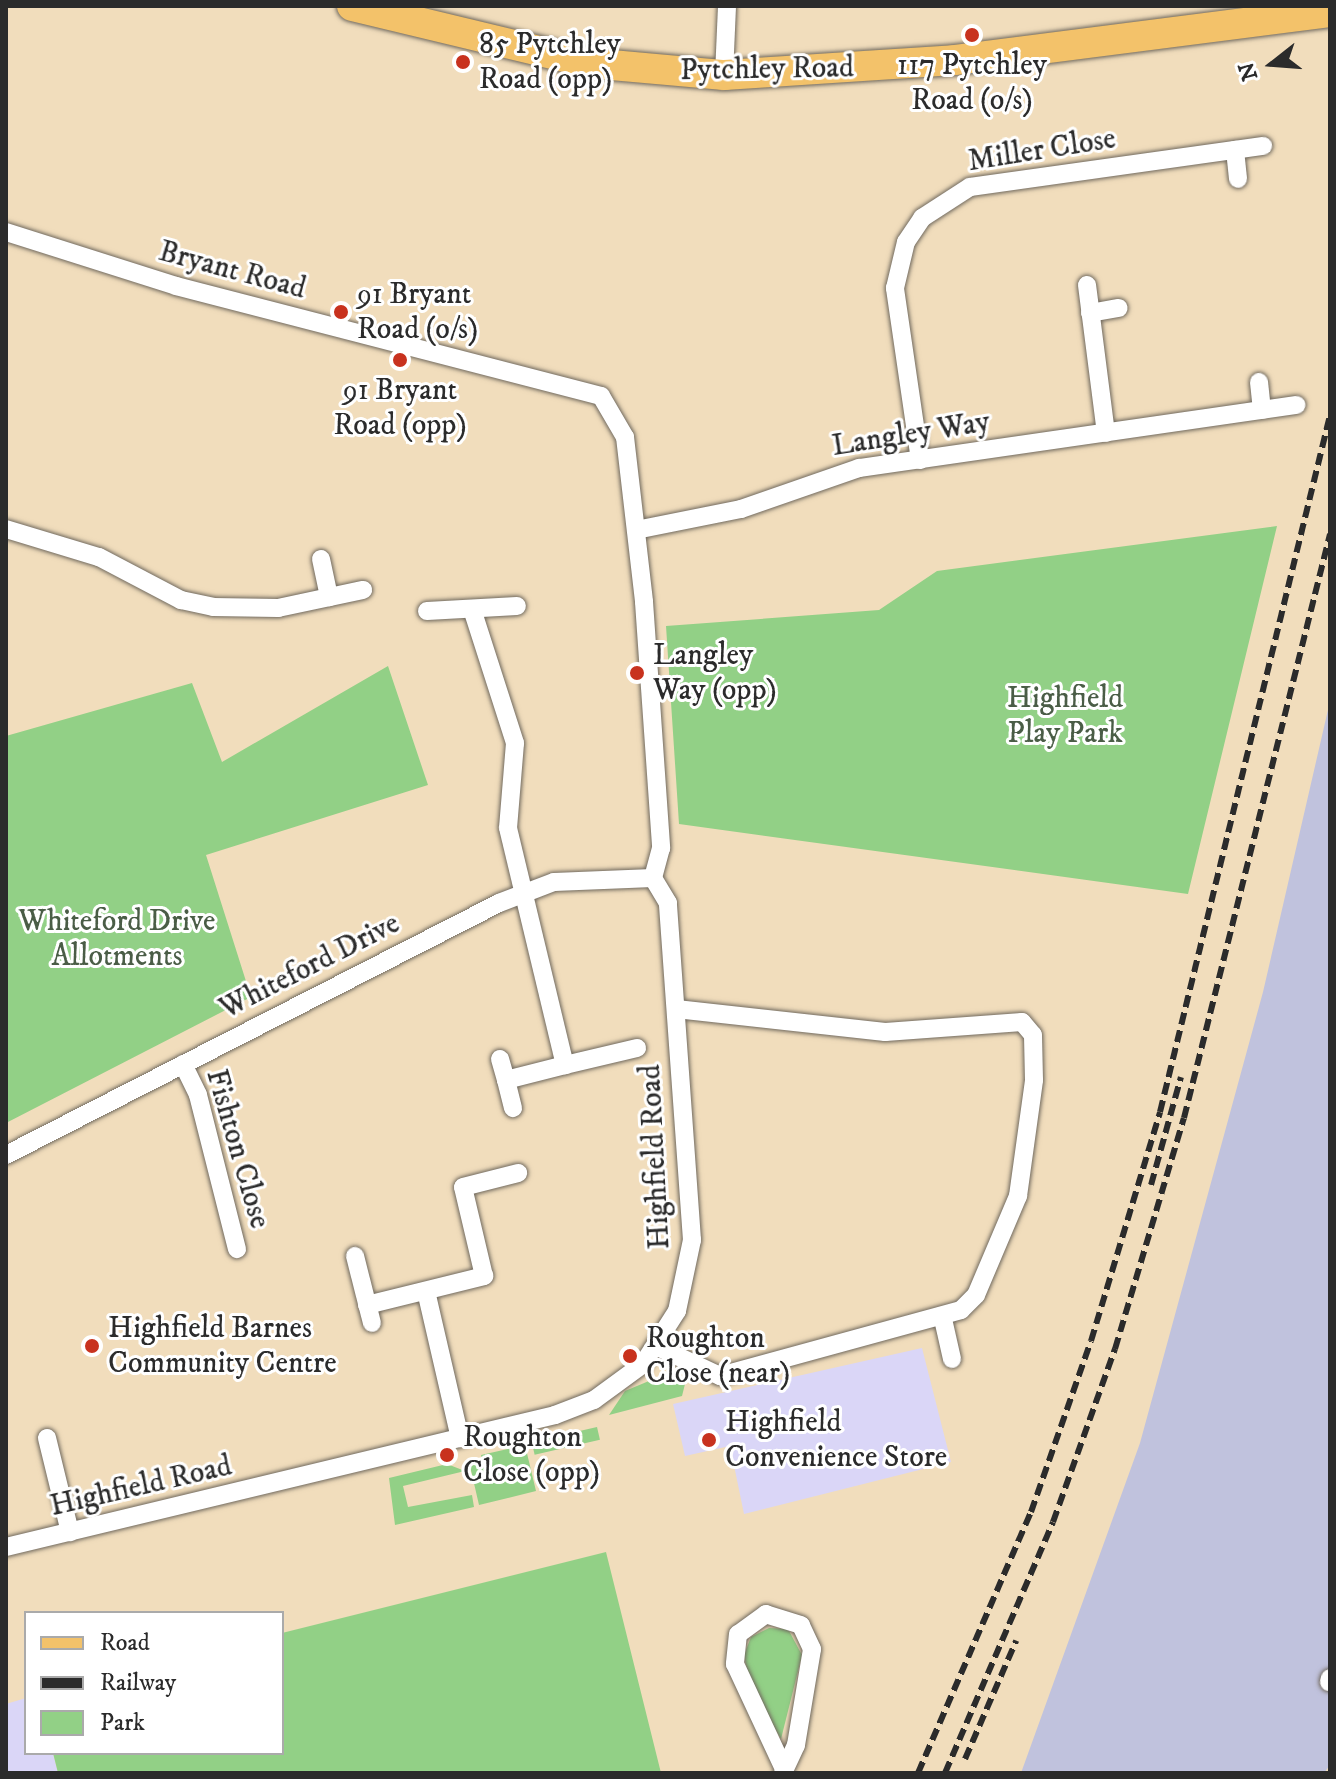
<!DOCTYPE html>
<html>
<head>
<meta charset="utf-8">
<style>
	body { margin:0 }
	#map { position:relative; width:1336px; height:1779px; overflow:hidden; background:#f1ddbc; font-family:"IM FELL DW Pica",serif }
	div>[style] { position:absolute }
	.built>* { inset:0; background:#dad6f7 }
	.industrial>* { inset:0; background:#c0c2dd }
	.green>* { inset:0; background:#92d086; transform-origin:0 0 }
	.roads { filter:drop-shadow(0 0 2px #70695e) drop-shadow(0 0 2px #70695e) }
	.minor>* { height:18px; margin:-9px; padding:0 9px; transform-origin:9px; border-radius:9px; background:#fff }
	.primary>* { height:30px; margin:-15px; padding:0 15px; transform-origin:15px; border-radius:15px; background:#f3c26a }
	.rail>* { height:6px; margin-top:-3px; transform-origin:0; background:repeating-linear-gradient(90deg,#2b2b2b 0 12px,transparent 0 18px) }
	.dots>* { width:22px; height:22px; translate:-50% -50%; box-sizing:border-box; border:4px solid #fff; border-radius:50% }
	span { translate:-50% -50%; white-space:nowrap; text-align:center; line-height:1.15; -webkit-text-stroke:6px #fff; paint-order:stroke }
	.poi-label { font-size:30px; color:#2b2b2b }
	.left { translate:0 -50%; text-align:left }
	.street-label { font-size:30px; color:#2b2b2b }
	.park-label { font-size:30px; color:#4a5d46 }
	.frame { position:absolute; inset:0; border:8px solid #2b2b2b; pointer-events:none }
	.legend { position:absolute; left:24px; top:1611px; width:260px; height:144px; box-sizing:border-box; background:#fff; border:2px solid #aaa; margin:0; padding:10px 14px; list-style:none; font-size:24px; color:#2b2b2b }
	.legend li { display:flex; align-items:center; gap:16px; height:40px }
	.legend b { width:40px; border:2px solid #aaa }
	.north { position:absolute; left:1232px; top:24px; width:80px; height:80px; -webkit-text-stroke:6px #fff; paint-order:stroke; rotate:253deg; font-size:22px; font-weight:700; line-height:32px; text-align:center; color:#2b2b2b }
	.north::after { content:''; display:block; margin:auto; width:28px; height:36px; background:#2b2b2b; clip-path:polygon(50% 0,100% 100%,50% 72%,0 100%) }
</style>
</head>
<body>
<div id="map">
	<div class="built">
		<div style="clip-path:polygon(922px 1348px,951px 1462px,744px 1514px,730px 1446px,685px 1456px,673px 1404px)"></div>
		<div style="clip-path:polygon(26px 1698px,26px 1753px,53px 1753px,58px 1773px,6px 1773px,6px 1704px)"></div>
	</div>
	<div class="industrial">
		<div style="clip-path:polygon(1330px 701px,1330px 1765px,1324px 1773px,1021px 1773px,1140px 1443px,1263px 992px)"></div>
	</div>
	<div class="green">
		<div style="clip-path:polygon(1277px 526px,1188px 894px,679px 824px,666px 626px,879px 610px,937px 571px)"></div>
		<div style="clip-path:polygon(388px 666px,428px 785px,206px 855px,251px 997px,6px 1123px,6px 736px,192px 683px,222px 762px)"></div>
		<div style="clip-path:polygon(668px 1373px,686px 1380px,682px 1396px,609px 1415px,625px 1391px)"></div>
		<div style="left:597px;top:1427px;width:13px;height:67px;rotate:77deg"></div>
		<div style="clip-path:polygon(525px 1445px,536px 1491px,479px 1505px,470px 1466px,483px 1463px,481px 1455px)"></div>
		<div style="clip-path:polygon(447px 1464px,465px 1471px,403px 1486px,408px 1507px,472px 1495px,474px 1507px,395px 1525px,389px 1478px)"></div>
		<div style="clip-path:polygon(606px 1552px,661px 1773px,58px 1773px,53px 1753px,282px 1753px,282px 1633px)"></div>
		<div style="clip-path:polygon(769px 1628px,788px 1629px,802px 1655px,781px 1739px,750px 1684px,744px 1655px,751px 1637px)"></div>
	</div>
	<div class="roads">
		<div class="minor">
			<div style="left:724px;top:75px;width:69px;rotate:-87.5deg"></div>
			<div style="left:1235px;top:150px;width:29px;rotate:84deg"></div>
			<div style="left:6px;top:232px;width:178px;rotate:17.6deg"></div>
			<div style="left:176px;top:286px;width:439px;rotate:14.5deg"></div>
			<div style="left:601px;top:396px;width:48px;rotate:59.7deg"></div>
			<div style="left:625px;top:437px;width:166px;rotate:83.4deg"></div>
			<div style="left:644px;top:602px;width:247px;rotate:86deg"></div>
			<div style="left:661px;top:848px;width:31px;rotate:105deg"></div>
			<div style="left:1087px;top:285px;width:149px;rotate:82.7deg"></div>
			<div style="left:1090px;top:313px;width:29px;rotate:-10deg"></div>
			<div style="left:1259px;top:382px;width:28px;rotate:84deg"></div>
			<div style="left:920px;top:460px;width:174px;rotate:-98.3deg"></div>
			<div style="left:895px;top:288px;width:47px;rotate:-76.6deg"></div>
			<div style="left:906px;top:242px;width:29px;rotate:-56deg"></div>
			<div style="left:922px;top:218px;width:57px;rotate:-32.9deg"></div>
			<div style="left:970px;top:187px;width:296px;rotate:-8deg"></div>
			<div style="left:6px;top:529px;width:97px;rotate:16.8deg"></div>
			<div style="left:99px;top:557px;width:93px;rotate:27.7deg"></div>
			<div style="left:181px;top:600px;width:33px;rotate:12deg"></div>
			<div style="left:213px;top:607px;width:65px;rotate:0.9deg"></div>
			<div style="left:278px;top:608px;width:87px;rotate:-12deg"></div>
			<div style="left:636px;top:530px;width:107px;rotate:-11.3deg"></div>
			<div style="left:741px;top:509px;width:125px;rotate:-19.2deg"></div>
			<div style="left:859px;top:468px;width:442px;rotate:-8.2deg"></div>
			<div style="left:321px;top:559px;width:39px;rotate:78deg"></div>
			<div style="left:472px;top:609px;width:141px;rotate:72.2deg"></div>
			<div style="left:515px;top:743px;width:85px;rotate:94.7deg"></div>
			<div style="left:508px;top:828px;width:244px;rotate:76.5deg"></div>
			<div style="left:565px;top:1065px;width:74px;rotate:-13.3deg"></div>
			<div style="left:427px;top:611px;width:90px;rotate:-3.2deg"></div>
			<div style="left:500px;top:1059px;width:22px;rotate:74deg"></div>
			<div style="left:506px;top:1080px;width:61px;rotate:-14.3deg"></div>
			<div style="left:183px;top:1064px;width:34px;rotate:64deg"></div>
			<div style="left:198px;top:1095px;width:159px;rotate:75.8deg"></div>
			<div style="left:506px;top:1080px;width:29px;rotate:76deg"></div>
			<div style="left:6px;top:1155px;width:554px;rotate:-27.07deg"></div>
			<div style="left:499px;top:903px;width:59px;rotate:-20.9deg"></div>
			<div style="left:554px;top:882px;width:99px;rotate:-2.3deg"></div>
			<div style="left:355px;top:1256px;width:69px;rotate:75.8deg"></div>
			<div style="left:426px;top:1291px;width:151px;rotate:77deg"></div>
			<div style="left:367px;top:1305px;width:121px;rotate:-13.9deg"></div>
			<div style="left:484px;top:1276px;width:91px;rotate:-103.3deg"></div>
			<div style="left:463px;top:1187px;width:57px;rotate:-14.3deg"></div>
			<div style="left:943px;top:1319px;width:41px;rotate:77.3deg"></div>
			<div style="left:658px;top:1347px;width:68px;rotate:25.1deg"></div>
			<div style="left:720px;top:1376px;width:250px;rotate:-15.3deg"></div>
			<div style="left:961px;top:1310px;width:21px;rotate:-45deg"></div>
			<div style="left:976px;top:1295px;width:108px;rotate:-67deg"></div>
			<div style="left:1018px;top:1196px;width:117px;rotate:-82.1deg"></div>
			<div style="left:1034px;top:1080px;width:45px;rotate:-91.3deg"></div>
			<div style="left:1033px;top:1035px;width:17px;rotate:-130deg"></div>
			<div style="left:1022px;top:1022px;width:137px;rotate:175.8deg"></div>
			<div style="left:885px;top:1032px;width:210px;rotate:-173.7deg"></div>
			<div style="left:47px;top:1438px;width:97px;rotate:76.3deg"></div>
			<div style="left:6px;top:1547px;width:565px;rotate:-13.52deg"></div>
			<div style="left:555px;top:1415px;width:42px;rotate:-21deg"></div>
			<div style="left:594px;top:1400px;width:61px;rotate:-36.3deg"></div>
			<div style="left:643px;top:1364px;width:63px;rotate:-57.3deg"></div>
			<div style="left:677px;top:1311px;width:73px;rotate:-78.1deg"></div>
			<div style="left:692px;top:1240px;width:338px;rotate:-94.1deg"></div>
			<div style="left:668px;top:903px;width:29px;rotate:-121deg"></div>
			<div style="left:1329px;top:1682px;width:4px;rotate:-76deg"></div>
			<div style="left:783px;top:1773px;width:31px;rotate:-65deg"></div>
			<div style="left:796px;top:1745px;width:97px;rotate:-80.5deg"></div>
			<div style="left:812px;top:1649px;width:26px;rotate:-115deg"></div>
			<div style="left:801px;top:1625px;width:37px;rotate:-163deg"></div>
			<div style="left:766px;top:1614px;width:34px;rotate:144deg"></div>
			<div style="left:738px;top:1634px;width:30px;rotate:96deg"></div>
			<div style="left:735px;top:1664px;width:114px;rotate:65deg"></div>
		</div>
		<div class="primary">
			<div style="left:352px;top:6px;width:244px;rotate:13.5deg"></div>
			<div style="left:589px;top:63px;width:136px;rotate:5.1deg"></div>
			<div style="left:724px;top:75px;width:231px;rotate:-3.7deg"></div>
			<div style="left:955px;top:60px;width:378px;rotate:-7.3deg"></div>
		</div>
	</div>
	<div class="rail">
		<div style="left:1151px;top:1185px;width:112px;rotate:-74.5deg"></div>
		<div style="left:965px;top:1759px;width:129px;rotate:-66.6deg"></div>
		<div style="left:918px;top:1773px;width:284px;rotate:-66.6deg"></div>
		<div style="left:1031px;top:1512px;width:181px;rotate:-70.7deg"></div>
		<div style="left:1091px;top:1341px;width:239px;rotate:-73.2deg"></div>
		<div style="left:1160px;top:1112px;width:717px;rotate:-76.29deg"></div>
		<div style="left:945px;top:1773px;width:273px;rotate:-66.7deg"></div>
		<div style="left:1053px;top:1522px;width:184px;rotate:-70.3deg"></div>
		<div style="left:1115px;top:1349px;width:241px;rotate:-73.4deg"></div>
		<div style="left:1184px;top:1118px;width:602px;rotate:-75.96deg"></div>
	</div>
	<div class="dots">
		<div style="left:972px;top:35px;background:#c8321e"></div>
		<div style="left:463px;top:62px;background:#c8321e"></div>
		<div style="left:341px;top:312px;background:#c8321e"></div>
		<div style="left:400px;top:360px;background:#c8321e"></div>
		<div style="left:637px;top:673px;background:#c8321e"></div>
		<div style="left:92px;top:1346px;background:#c8321e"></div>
		<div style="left:630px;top:1356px;background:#c8321e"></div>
		<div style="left:709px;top:1440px;background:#c8321e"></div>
		<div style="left:447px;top:1455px;background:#c8321e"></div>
	</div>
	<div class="poi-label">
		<span class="left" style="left:479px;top:62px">85 Pytchley<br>Road (opp)</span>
		<span style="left:972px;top:83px">117 Pytchley<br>Road (o/s)</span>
		<span class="left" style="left:357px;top:312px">91 Bryant<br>Road (o/s)</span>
		<span style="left:400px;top:408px">91 Bryant<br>Road (opp)</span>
		<span class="left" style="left:653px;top:673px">Langley<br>Way (opp)</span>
		<span class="left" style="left:108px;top:1346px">Highfield Barnes<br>Community Centre</span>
		<span class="left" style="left:646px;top:1356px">Roughton<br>Close (near)</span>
		<span class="left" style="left:725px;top:1440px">Highfield<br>Convenience Store</span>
		<span class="left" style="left:463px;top:1455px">Roughton<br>Close (opp)</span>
	</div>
	<div class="street-label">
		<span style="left:767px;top:70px;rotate:-1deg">Pytchley Road</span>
		<span style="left:1042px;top:151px;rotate:-9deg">Miller Close</span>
		<span style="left:232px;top:271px;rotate:15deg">Bryant Road</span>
		<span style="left:911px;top:435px;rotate:-9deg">Langley Way</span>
		<span style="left:310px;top:967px;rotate:-27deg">Whiteford Drive</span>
		<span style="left:237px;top:1149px;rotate:74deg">Fishton Close</span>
		<span style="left:656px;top:1157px;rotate:-93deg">Highfield Road</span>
		<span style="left:141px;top:1487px;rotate:-13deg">Highfield Road</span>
	</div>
	<div class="park-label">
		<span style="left:1065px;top:716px">Highfield<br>Play Park</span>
		<span style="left:117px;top:939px">Whiteford Drive<br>Allotments</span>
	</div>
	<div class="frame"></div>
	<ul class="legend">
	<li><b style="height:10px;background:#f3c26a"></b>Road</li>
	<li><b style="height:10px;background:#2b2b2b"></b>Railway</li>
	<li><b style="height:22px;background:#92d086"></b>Park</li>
	</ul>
	<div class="north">N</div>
</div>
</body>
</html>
